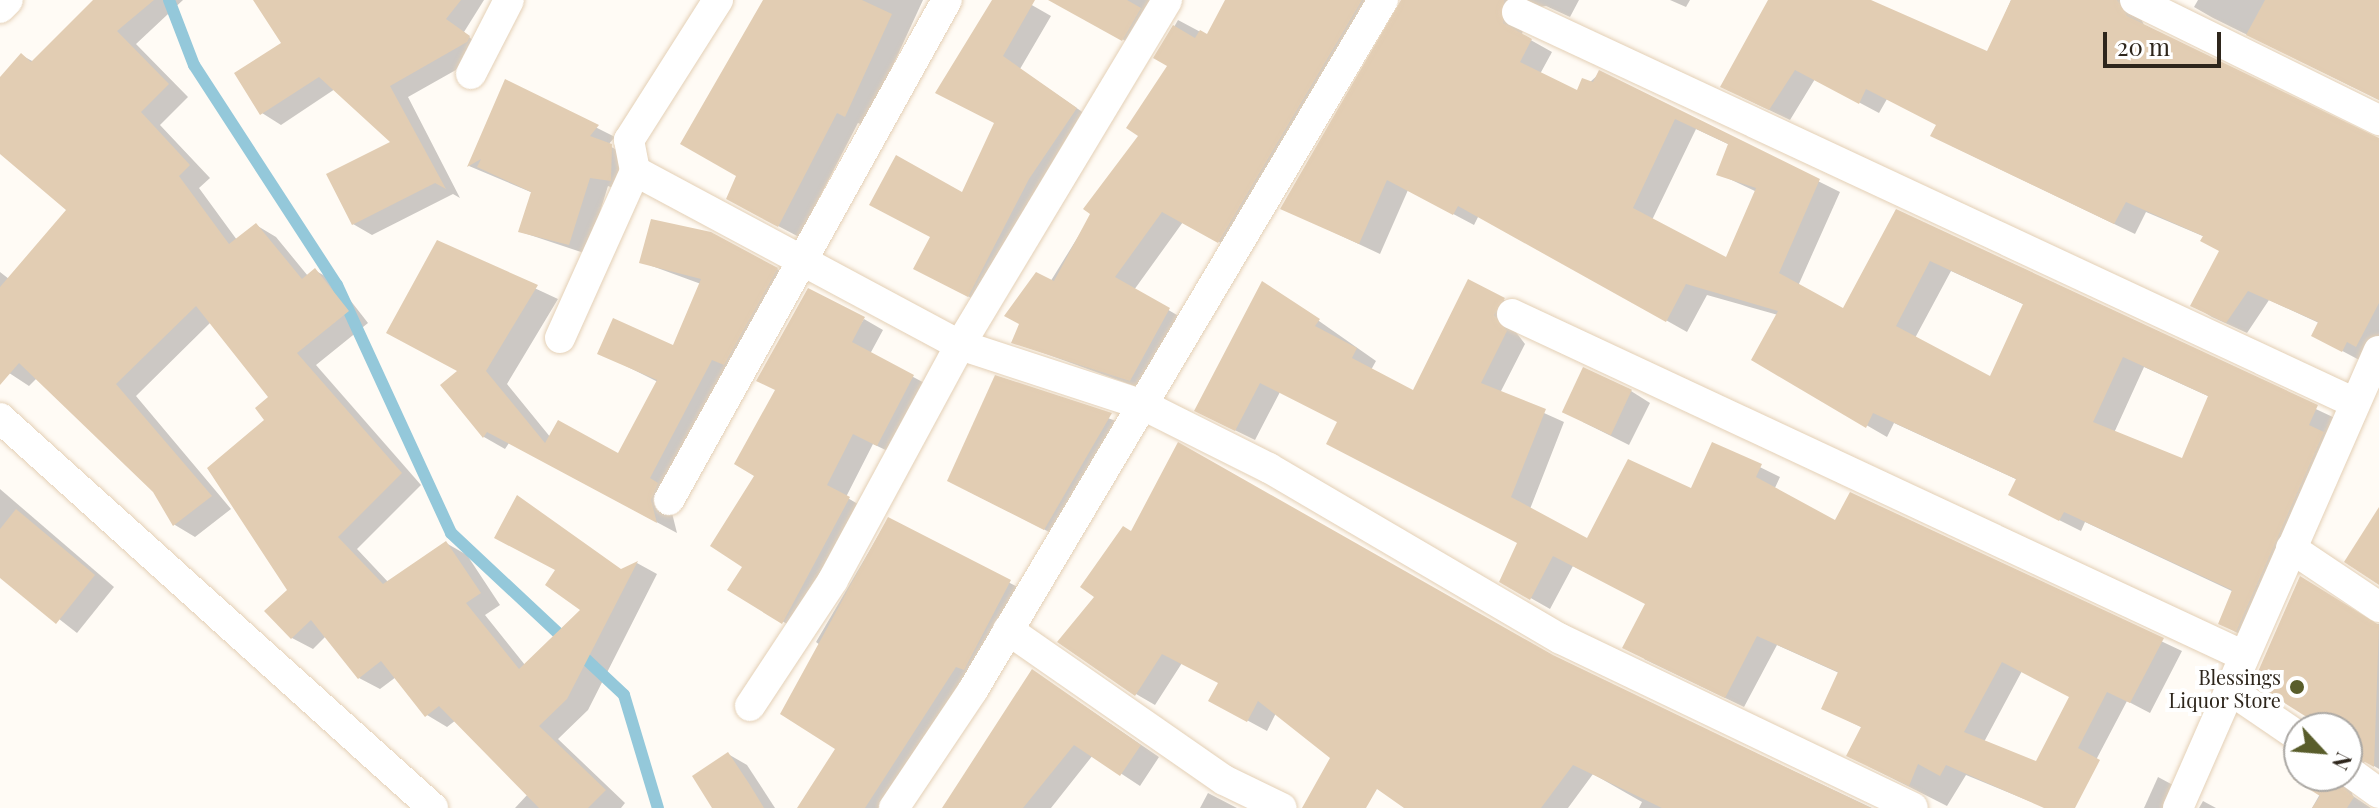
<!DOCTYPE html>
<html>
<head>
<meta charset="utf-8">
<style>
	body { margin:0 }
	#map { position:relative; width:2379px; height:808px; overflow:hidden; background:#fffbf5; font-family:"Playfair Display",serif }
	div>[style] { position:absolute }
	.shadow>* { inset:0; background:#0003 }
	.stream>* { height:12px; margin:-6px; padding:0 6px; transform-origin:6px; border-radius:6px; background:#94c8da }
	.building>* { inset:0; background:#e2cdb3; transform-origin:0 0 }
	.roads { filter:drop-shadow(0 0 2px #e4d0b6) drop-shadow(0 0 2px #e4d0b6) }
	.minor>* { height:30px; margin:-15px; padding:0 15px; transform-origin:15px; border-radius:15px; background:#fff }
	.dots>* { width:22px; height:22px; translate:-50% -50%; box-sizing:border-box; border:4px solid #fff; border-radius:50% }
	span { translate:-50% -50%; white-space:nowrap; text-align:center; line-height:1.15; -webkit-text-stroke:8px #fff; paint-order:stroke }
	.poi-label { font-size:20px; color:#2e261c }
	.right { translate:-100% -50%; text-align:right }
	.north { position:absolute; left:2283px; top:712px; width:80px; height:80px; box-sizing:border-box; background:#fff; border:2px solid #aba8a4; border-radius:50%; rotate:116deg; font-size:22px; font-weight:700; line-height:32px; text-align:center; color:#2e261c }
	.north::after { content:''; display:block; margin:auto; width:28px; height:36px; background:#595d2b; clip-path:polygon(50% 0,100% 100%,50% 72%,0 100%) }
	.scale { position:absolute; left:2103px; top:32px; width:118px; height:36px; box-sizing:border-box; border:4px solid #2e261c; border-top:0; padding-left:10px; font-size:24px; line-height:28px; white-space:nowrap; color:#2e261c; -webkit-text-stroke:6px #fff; paint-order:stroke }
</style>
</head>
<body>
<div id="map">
	<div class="shadow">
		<div style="clip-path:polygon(96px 0,183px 0,136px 44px,188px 97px,160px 125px,210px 178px,199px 188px,237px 240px,256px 225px,276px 237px,308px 276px,316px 271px,336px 282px,368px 323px,316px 365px,421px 485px,357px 549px,389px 583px,446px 543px,467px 555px,500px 605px,485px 615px,525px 665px,628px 576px,625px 569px,637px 563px,657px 574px,588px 710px,558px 739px,625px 803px,621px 808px,515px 808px,528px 794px,456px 720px,447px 727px,427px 715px,396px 677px,380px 689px,359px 678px,326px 636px,313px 649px,292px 638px,270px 397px,211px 322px,136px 396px,231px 509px,195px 537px,175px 525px,155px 491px,37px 378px,29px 386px,0 367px,0 272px,9px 279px,68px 209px,0 151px,0 80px,21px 55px,34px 62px)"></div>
		<div style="clip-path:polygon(254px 0,484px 0,464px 32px,486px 53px,408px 97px,460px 198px,453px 194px,372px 235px,353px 224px,393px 142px,335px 89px,281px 125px,262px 113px,283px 43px)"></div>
		<div style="clip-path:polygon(764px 0,923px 0,865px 126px,858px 123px,799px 237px,748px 210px,739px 175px)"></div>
		<div style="clip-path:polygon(994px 0,1023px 0,1051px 16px,1020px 69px,1094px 120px,987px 306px,934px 279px,996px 123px)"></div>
		<div style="clip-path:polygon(1051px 0,1174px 0,1142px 50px)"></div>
		<div style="clip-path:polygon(1227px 0,1391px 0,1239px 253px,1183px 222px,1134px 290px,1189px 322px,1151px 392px,1013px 342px,1141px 135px,1170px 66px,1156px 58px,1178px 20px,1208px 36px)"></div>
		<div style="clip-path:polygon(evenodd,1447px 0,1579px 0,1570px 17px,1546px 6px,1526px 9px,1522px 35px,1552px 52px,1540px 74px,1578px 93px,1600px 73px,1840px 192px,1798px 286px,1844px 311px,1897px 211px,2337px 419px,2241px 635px,2220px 623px,2234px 592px,2085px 522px,2081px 531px,2031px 506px,2018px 480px,1894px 423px,1887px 437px,1754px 360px,1778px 315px,1707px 295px,1687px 332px,1479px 215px,1474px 225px,1408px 190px,1380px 254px,1282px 208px,1447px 0,1696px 129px,1730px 145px,1719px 174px,1757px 192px,1727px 260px,1652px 220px,1696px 129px,1447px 0,1951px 271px,2025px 305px,1991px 379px,1915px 338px,1951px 271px,1447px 0,2144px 367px,2210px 397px,2184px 461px,2114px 433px,2144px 367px)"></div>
		<div style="clip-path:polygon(1670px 0,1690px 0,1686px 7px)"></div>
		<div style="clip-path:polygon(1770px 0,1867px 0,1988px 54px,2011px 0,2132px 0,2145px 27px,2379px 140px,2379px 350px,2363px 362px,2333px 346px,2319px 323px,2269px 300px,2247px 333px,2212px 317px,2193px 305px,2221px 251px,2205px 237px,2146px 212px,2135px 234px,1952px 146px,1938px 125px,1887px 99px,1879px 113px,1815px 79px,1790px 120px,1742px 97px)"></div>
		<div style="clip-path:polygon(2198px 0,2379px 0,2379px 100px,2213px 18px,2194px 7px)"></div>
		<div style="clip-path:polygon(506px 82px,615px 137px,608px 145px,629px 157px,627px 194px,608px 186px,587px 254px,521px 232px,533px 193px,469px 166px)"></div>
		<div style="clip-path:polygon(438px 243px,558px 299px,507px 384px,551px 438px,619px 455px,658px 382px,600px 353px,674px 347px,701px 284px,641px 262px,777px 269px,798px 282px,672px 513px,677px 533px,509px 443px,505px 449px,484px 437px,443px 385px,460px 371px)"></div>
		<div style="clip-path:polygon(1469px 282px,1523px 310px,1512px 327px,1525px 344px,1500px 393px,1564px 422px,1530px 509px,1588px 540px,1692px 491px,1713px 444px,1780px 477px,1774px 490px,1836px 523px,1851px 495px,2182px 651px,2150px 713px,2127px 701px,2086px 779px,2060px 766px,2072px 697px,2022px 671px,1984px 742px,2039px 805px,1966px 775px,1947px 806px,1868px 766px,1863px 728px,1823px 708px,1839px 673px,1777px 645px,1744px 707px,1644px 659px,1648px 604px,1573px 566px,1550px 609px,1501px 581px,1519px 543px,1339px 422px,1280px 392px,1255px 440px,1216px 421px,1282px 295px,1376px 361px,1371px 370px,1414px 393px)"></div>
		<div style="clip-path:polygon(864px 319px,883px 330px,870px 354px,932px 387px,896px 455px,873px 444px,846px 497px,868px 510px,802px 633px,730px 590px,744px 566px,713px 546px)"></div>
		<div style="clip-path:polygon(996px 378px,1130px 426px,1063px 539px,968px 491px)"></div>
		<div style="clip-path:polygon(1631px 391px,1650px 403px,1629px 445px,1583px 422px)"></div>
		<div style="clip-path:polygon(0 489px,114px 587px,77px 633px,0 573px)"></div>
		<div style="clip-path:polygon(888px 519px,1029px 593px,891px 808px,799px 808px,837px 748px,824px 648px,816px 642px)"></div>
		<div style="clip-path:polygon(1132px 533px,1552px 657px,1872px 808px,1639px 808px,1642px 802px,1593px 774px,1568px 808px,1407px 808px,1276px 713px,1267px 731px,1230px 711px,1220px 683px,1182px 663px,1155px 705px,1136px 694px,1097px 596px)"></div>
		<div style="clip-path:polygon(2371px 624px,2379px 624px,2379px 769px,2366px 761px,2347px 776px,2347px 728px,2328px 728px)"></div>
		<div style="clip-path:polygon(1033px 671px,1159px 757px,1140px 786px,1093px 755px,1051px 808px,946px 808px)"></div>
		<div style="clip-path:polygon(728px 754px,747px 765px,775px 808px,715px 808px)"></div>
		<div style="clip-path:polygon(2299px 773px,2346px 776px,2353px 796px,2371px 808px,2312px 808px,2320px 794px,2296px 778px)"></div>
		<div style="clip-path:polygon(2158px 777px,2186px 792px,2180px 808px,2144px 808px)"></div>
		<div style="clip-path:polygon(1208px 793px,1237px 808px,1200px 808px)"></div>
		<div style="clip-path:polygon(2203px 801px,2216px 808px,2199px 808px)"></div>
	</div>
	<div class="stream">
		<div style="left:169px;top:0;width:70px;rotate:69deg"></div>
		<div style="left:194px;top:65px;width:262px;rotate:57deg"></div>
		<div style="left:337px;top:285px;width:273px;rotate:65.3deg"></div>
		<div style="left:451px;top:533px;width:237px;rotate:43.1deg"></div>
		<div style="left:624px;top:695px;width:118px;rotate:73.3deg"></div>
	</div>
	<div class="building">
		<div style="clip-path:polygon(93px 0,154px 0,117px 31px,169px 84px,141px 112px,190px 165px,179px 176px,229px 244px,256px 223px,302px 279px,315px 268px,349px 311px,297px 353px,402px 473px,338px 537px,383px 584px,446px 541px,481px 593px,466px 603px,519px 669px,580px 610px,545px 585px,555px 570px,494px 538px,517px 495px,621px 569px,638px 561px,567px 699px,539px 726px,606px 790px,588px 808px,539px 808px,439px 706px,425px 717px,381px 661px,358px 679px,311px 620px,291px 639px,264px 611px,287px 590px,207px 468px,264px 420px,255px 408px,268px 397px,196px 306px,116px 384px,212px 496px,173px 526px,153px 492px,19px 363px,0 385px,0 287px,66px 210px,0 154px,0 77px,21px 53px,31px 62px)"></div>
		<div style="clip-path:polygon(253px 0,461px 0,446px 19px,470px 36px,467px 42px,390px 86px,446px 189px,435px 183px,352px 225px,326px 174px,390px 142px,319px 77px,260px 115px,234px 73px,281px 43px)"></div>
		<div style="clip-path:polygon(763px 0,862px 0,892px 14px,845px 117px,837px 113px,778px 227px,726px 199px,736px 176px,680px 144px)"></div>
		<div style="clip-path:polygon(992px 0,1035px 0,1003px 56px,1077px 108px,1029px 179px,968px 297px,913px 269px,930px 237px,869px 205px,896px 155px,962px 192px,994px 123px,935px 93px)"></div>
		<div style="clip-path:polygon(1048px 0,1127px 0,1141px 8px,1122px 41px)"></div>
		<div style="clip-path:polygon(1225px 0,1362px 0,1218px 243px,1162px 212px,1115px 277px,1170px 308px,1130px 381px,1011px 343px,1019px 324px,1004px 316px,1036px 272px,1054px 281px,1090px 214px,1083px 209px,1138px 136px,1126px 128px,1167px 66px,1153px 58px,1173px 25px,1195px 38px,1200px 30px,1207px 34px)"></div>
		<div style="clip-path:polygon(evenodd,1401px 0,1504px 0,1503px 23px,1532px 39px,1520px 62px,1577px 90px,1582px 78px,1593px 82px,1599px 70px,1820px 179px,1779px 273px,1843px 308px,1896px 209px,2318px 405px,2309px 425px,2324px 432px,2236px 632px,2218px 624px,2232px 590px,2064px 512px,2059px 521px,2008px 495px,2016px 479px,1873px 413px,1866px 428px,1751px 360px,1778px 311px,1686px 284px,1666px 322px,1458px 206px,1453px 215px,1387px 180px,1359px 244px,1280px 209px,1401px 0,1675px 119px,1728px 144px,1716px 175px,1756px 188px,1726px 257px,1633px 208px,1675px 119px,1401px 0,1930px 261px,2023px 304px,1990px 376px,1896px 326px,1930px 261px,1401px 0,2123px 357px,2208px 396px,2182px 458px,2093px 422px,2123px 357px)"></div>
		<div style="clip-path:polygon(1768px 0,1871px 0,1987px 51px,2011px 0,2117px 0,2127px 16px,2379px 138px,2379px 303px,2356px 347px,2347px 342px,2342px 352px,2311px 336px,2318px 322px,2248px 291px,2226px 323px,2190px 306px,2219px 251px,2200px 241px,2203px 236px,2126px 202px,2114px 224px,1930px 136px,1936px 125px,1866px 89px,1859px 104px,1795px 70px,1769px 110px,1720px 87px)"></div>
		<div style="clip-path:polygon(2265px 0,2379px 0,2379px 100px,2246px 35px)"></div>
		<div style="clip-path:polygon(505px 79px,599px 125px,590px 136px,612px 144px,611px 181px,590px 178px,569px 245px,518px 232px,531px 192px,477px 167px,481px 159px,467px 167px)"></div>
		<div style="clip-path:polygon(651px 219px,711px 232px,778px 268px,724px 365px,712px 360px,650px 478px,658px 483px,651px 500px,657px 523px,487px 432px,483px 438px,440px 385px,457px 371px,386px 333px,437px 240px,538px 285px,486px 371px,545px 443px,558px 420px,618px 453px,657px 380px,597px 354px,613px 318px,673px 345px,701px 279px,639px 263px)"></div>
		<div style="clip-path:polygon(evenodd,1468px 279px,1505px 298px,1494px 315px,1507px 331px,1481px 383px,1546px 409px,1511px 497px,1587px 538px,1628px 459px,1691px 488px,1712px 442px,1762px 464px,1756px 477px,1835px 520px,1850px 492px,2164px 638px,2130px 703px,2107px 692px,2078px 748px,2100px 760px,2075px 808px,2044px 808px,1946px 765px,1940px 776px,1918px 764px,1909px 786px,1846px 756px,1861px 727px,1821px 709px,1838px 672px,1757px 636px,1725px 698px,1622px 648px,1645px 604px,1553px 556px,1530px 600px,1499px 582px,1517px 543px,1326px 444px,1337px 422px,1260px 383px,1235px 431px,1194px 411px,1262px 281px,1320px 319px,1315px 326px,1357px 348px,1352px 358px,1413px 390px,1468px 279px,2002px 662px,2069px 697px,2036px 761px,1964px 732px,2002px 662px)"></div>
		<div style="clip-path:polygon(808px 288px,865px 317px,852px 342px,914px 375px,877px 446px,853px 434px,827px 485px,850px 497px,782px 624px,727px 590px,742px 567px,710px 546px,754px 476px,734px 464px,775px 390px,756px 381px)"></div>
		<div style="left:1583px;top:367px;width:54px;height:50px;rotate:25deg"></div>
		<div style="clip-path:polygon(995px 375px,1112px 413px,1044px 530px,947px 481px)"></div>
		<div style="clip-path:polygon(1178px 442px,1553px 655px,1871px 808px,1662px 808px,1573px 765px,1541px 808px,1404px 808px,1377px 789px,1366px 808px,1302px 808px,1330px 758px,1258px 701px,1247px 722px,1208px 701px,1218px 683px,1162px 654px,1135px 696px,1057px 642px,1094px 597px,1080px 587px,1123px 526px,1131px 531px)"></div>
		<div style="clip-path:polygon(2379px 507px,2379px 585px,2344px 562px)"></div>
		<div style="clip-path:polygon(16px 509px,95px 575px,56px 624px,0 578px,0 529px)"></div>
		<div style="clip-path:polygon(888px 517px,1011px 580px,964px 670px,956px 667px,865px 808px,797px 808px,835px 749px,780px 714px)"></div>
		<div style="clip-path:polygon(2300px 576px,2379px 625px,2374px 767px,2347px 752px,2347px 728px,2324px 728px,2253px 683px)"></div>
		<div style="clip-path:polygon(1032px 669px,1141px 745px,1120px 776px,1074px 745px,1023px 808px,942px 808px)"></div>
		<div style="clip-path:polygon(728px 752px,750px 785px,764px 808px,712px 808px,692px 776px)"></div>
		<div style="clip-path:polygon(2299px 769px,2299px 776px,2330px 776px,2354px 797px,2347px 808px,2312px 808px,2320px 796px,2293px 779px)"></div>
	</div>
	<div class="roads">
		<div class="minor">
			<div style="left:718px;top:0;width:166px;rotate:122.4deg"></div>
			<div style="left:629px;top:140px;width:32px;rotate:79deg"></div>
			<div style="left:635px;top:171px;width:369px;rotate:28.2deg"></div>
			<div style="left:960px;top:345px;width:190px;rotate:18.1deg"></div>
			<div style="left:1141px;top:404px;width:143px;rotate:26.6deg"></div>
			<div style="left:1269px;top:468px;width:338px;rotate:30.4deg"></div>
			<div style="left:1561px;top:639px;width:390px;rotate:25.6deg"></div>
			<div style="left:2135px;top:0;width:272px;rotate:26.2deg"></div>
			<div style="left:0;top:8px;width:11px;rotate:-45deg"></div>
			<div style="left:1517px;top:12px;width:922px;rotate:25.01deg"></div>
			<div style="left:471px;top:74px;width:83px;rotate:-62.8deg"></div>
			<div style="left:1512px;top:314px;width:806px;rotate:25.04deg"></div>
			<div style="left:560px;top:338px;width:183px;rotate:-65.8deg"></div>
			<div style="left:0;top:418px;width:583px;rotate:42.01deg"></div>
			<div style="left:669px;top:500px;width:572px;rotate:-60.93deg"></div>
			<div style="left:2291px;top:548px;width:106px;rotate:33.8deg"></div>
			<div style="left:1008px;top:630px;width:263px;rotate:34.8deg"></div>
			<div style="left:1224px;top:780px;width:64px;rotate:25.8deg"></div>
			<div style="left:2229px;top:689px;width:85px;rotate:34.4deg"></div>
			<div style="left:750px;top:706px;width:151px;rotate:-56.6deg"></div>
			<div style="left:833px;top:580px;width:267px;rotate:-61.6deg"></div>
			<div style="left:960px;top:345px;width:402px;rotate:-59deg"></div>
			<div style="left:2347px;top:770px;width:39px;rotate:36deg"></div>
			<div style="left:894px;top:808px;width:142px;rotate:-56.2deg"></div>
			<div style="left:973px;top:690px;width:803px;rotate:-59.28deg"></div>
			<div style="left:2178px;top:808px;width:499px;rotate:-66.3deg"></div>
		</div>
	</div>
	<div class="dots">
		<div style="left:2297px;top:687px;background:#595d2b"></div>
	</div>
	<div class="poi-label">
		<span class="right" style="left:2281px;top:688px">Blessings<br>Liquor Store</span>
	</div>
	<div class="north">N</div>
	<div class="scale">20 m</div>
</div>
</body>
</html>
